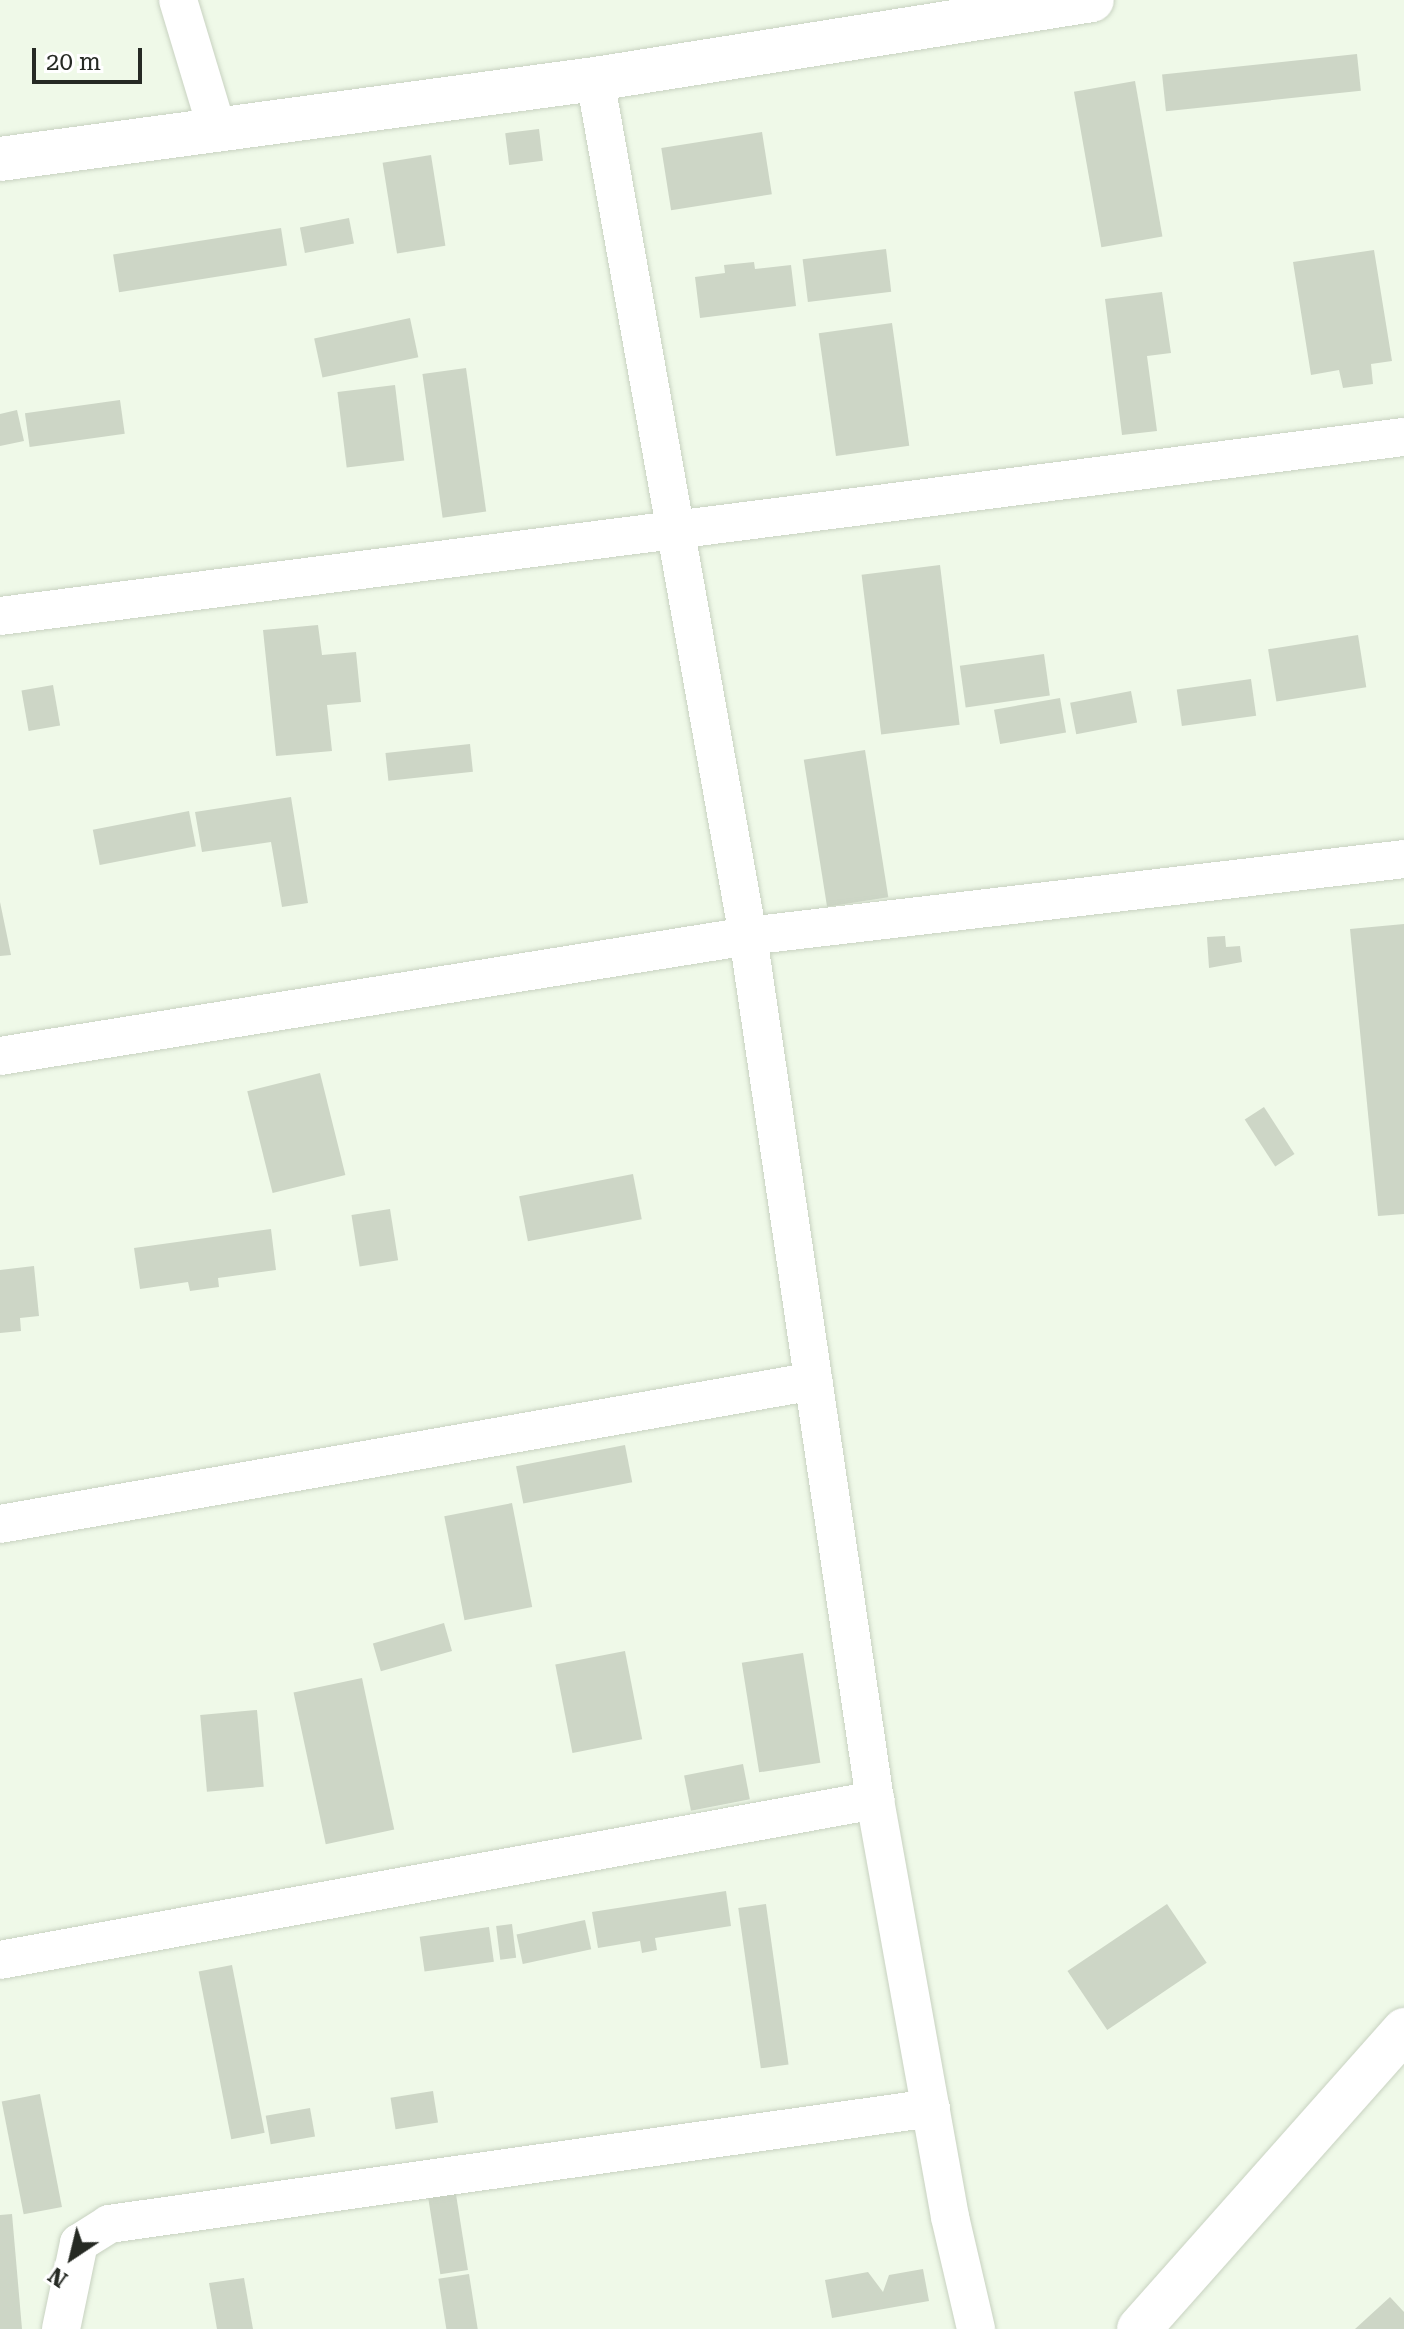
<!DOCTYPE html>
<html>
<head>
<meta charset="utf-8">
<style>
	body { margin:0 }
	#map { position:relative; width:1404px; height:2329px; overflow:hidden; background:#eff9e8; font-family:"Roboto Serif",serif }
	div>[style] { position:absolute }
	.building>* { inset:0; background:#cdd6c6; transform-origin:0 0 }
	.roads { filter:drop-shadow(0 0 2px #c8d2c1) drop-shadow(0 0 2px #c8d2c1) }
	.street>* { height:38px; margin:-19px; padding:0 19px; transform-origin:19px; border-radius:19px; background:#fff }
	.secondary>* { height:44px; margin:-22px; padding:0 22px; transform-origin:22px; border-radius:22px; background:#fff }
	.primary>* { height:44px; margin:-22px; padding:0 22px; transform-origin:22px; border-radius:22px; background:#fff }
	span { translate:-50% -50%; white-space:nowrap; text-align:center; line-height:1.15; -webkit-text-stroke:6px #fff; paint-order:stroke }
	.north { position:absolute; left:32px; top:2217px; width:80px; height:80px; -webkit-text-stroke:6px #fff; paint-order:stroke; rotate:215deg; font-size:22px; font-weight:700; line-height:32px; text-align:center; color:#262a24 }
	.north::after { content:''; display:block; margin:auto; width:28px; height:36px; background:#262a24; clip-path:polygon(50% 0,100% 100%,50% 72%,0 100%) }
	.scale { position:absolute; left:32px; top:48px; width:110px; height:36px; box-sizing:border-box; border:4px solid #262a24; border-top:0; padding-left:10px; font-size:24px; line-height:28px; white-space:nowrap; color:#262a24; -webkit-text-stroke:6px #fff; paint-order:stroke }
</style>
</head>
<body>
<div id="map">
	<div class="building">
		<div style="left:1357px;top:54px;width:37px;height:196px;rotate:84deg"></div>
		<div style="left:1135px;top:81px;width:158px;height:62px;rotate:80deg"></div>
		<div style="left:539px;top:129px;width:32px;height:34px;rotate:83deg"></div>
		<div style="left:762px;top:132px;width:63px;height:102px;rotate:81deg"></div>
		<div style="left:431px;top:155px;width:92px;height:49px;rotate:81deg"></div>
		<div style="left:349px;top:218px;width:26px;height:50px;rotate:79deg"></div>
		<div style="left:281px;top:228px;width:38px;height:170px;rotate:81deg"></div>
		<div style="left:886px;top:249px;width:43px;height:84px;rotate:83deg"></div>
		<div style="clip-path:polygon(1374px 250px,1392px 361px,1371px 364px,1373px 384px,1343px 388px,1339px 370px,1311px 375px,1293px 262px)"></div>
		<div style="clip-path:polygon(754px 262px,755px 269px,791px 265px,796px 306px,700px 318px,695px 277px,725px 273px,724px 265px)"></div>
		<div style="clip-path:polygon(1162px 292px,1171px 353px,1147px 356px,1157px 431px,1122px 435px,1105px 299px)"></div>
		<div style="left:410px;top:318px;width:40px;height:98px;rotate:78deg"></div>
		<div style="left:892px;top:323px;width:124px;height:74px;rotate:82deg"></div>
		<div style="left:466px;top:368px;width:145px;height:44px;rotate:82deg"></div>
		<div style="left:395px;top:385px;width:76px;height:58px;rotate:83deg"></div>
		<div style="left:120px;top:400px;width:34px;height:96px;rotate:82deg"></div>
		<div style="clip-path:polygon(17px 410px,24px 441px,0 446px,0 414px)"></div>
		<div style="left:940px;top:565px;width:161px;height:79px;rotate:83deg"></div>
		<div style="clip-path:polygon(318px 625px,322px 655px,356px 652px,361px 702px,327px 705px,332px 751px,276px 756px,263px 630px)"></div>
		<div style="left:1358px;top:635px;width:53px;height:91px;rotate:81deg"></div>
		<div style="left:1044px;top:654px;width:42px;height:85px;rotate:82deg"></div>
		<div style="left:1251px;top:679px;width:37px;height:75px;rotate:82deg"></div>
		<div style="left:53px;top:685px;width:41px;height:32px;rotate:80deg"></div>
		<div style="left:1131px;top:691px;width:32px;height:62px;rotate:79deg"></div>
		<div style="left:1060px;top:698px;width:35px;height:67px;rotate:80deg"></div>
		<div style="left:470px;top:744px;width:28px;height:85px;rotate:84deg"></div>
		<div style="left:865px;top:750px;width:149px;height:62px;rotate:81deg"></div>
		<div style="clip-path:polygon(291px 797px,308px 903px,282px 907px,271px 842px,202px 852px,195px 812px)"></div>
		<div style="left:189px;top:811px;width:36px;height:98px;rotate:79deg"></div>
		<div style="clip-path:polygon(0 902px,11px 955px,0 956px)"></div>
		<div style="clip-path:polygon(1404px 924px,1404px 1214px,1378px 1216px,1350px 929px)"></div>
		<div style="clip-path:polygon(1225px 936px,1226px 947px,1240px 946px,1242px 962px,1209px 968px,1207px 937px)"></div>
		<div style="left:320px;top:1073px;width:105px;height:75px;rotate:76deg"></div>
		<div style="left:1264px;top:1107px;width:56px;height:23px;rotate:57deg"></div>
		<div style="left:633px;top:1174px;width:46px;height:116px;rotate:79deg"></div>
		<div style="left:390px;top:1209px;width:52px;height:39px;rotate:81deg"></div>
		<div style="clip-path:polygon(271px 1229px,276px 1270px,218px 1278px,219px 1287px,190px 1291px,188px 1282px,140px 1289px,134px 1248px)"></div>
		<div style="clip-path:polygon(34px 1266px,39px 1316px,20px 1318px,21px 1331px,0 1333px,0 1270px)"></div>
		<div style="left:625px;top:1445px;width:38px;height:111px;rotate:79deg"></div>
		<div style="left:512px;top:1503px;width:106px;height:69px;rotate:79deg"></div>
		<div style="left:444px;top:1623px;width:29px;height:74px;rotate:74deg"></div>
		<div style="left:625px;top:1651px;width:90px;height:71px;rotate:79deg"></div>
		<div style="left:803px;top:1653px;width:111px;height:62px;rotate:81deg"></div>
		<div style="left:362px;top:1678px;width:155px;height:70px;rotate:78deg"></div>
		<div style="left:257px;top:1710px;width:77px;height:57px;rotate:85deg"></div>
		<div style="left:743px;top:1764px;width:36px;height:60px;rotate:79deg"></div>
		<div style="clip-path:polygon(726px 1891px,731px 1926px,655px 1938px,657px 1950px,642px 1953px,640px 1941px,598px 1948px,592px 1912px)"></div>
		<div style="left:766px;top:1904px;width:162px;height:28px;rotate:82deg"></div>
		<div style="left:1167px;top:1904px;width:71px;height:120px;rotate:56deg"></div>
		<div style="left:585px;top:1920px;width:30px;height:70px;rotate:78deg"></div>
		<div style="left:512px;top:1924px;width:34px;height:16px;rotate:83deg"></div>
		<div style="left:489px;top:1927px;width:35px;height:70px;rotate:82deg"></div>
		<div style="left:232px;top:1965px;width:171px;height:34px;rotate:79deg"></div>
		<div style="left:433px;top:2091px;width:32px;height:43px;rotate:81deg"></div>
		<div style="left:40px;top:2094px;width:115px;height:39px;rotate:79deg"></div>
		<div style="left:310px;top:2108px;width:29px;height:45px;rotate:80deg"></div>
		<div style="left:455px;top:2188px;width:83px;height:28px;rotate:81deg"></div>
		<div style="clip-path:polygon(12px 2214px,22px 2329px,0 2329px,0 2215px)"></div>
		<div style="clip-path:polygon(923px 2269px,929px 2301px,832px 2318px,825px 2280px,868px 2272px,883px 2292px,889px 2275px)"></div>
		<div style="left:469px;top:2274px;width:56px;height:31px;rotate:81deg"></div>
		<div style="clip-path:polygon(244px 2278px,253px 2329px,217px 2329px,209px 2283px)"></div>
		<div style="clip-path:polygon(1390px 2297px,1404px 2312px,1404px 2329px,1355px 2329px)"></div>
	</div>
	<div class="roads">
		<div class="street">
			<div style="left:178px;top:0;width:132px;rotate:73.2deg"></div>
			<div style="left:595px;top:79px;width:871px;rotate:79.88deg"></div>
			<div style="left:748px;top:936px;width:873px;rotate:81.64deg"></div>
			<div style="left:875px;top:1800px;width:424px;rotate:79.8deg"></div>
			<div style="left:950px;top:2217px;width:115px;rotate:76.9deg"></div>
			<div style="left:0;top:616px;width:1415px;rotate:-7.27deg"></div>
			<div style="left:0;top:1056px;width:758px;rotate:-9.11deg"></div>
			<div style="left:748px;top:936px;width:661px;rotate:-6.69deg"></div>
			<div style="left:0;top:1524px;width:826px;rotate:-9.96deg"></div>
			<div style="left:0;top:1960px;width:890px;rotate:-10.36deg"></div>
			<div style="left:61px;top:2329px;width:88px;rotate:-78.2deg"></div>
			<div style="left:79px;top:2243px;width:36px;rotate:-32deg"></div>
			<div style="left:109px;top:2224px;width:830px;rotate:-8.03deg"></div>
		</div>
		<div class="secondary">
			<div style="left:1139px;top:2329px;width:400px;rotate:-48.4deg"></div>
		</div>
		<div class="primary">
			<div style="left:0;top:159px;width:600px;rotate:-7.66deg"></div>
			<div style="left:595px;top:79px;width:503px;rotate:-9.03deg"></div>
		</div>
	</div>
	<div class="north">N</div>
	<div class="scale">20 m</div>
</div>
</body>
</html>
